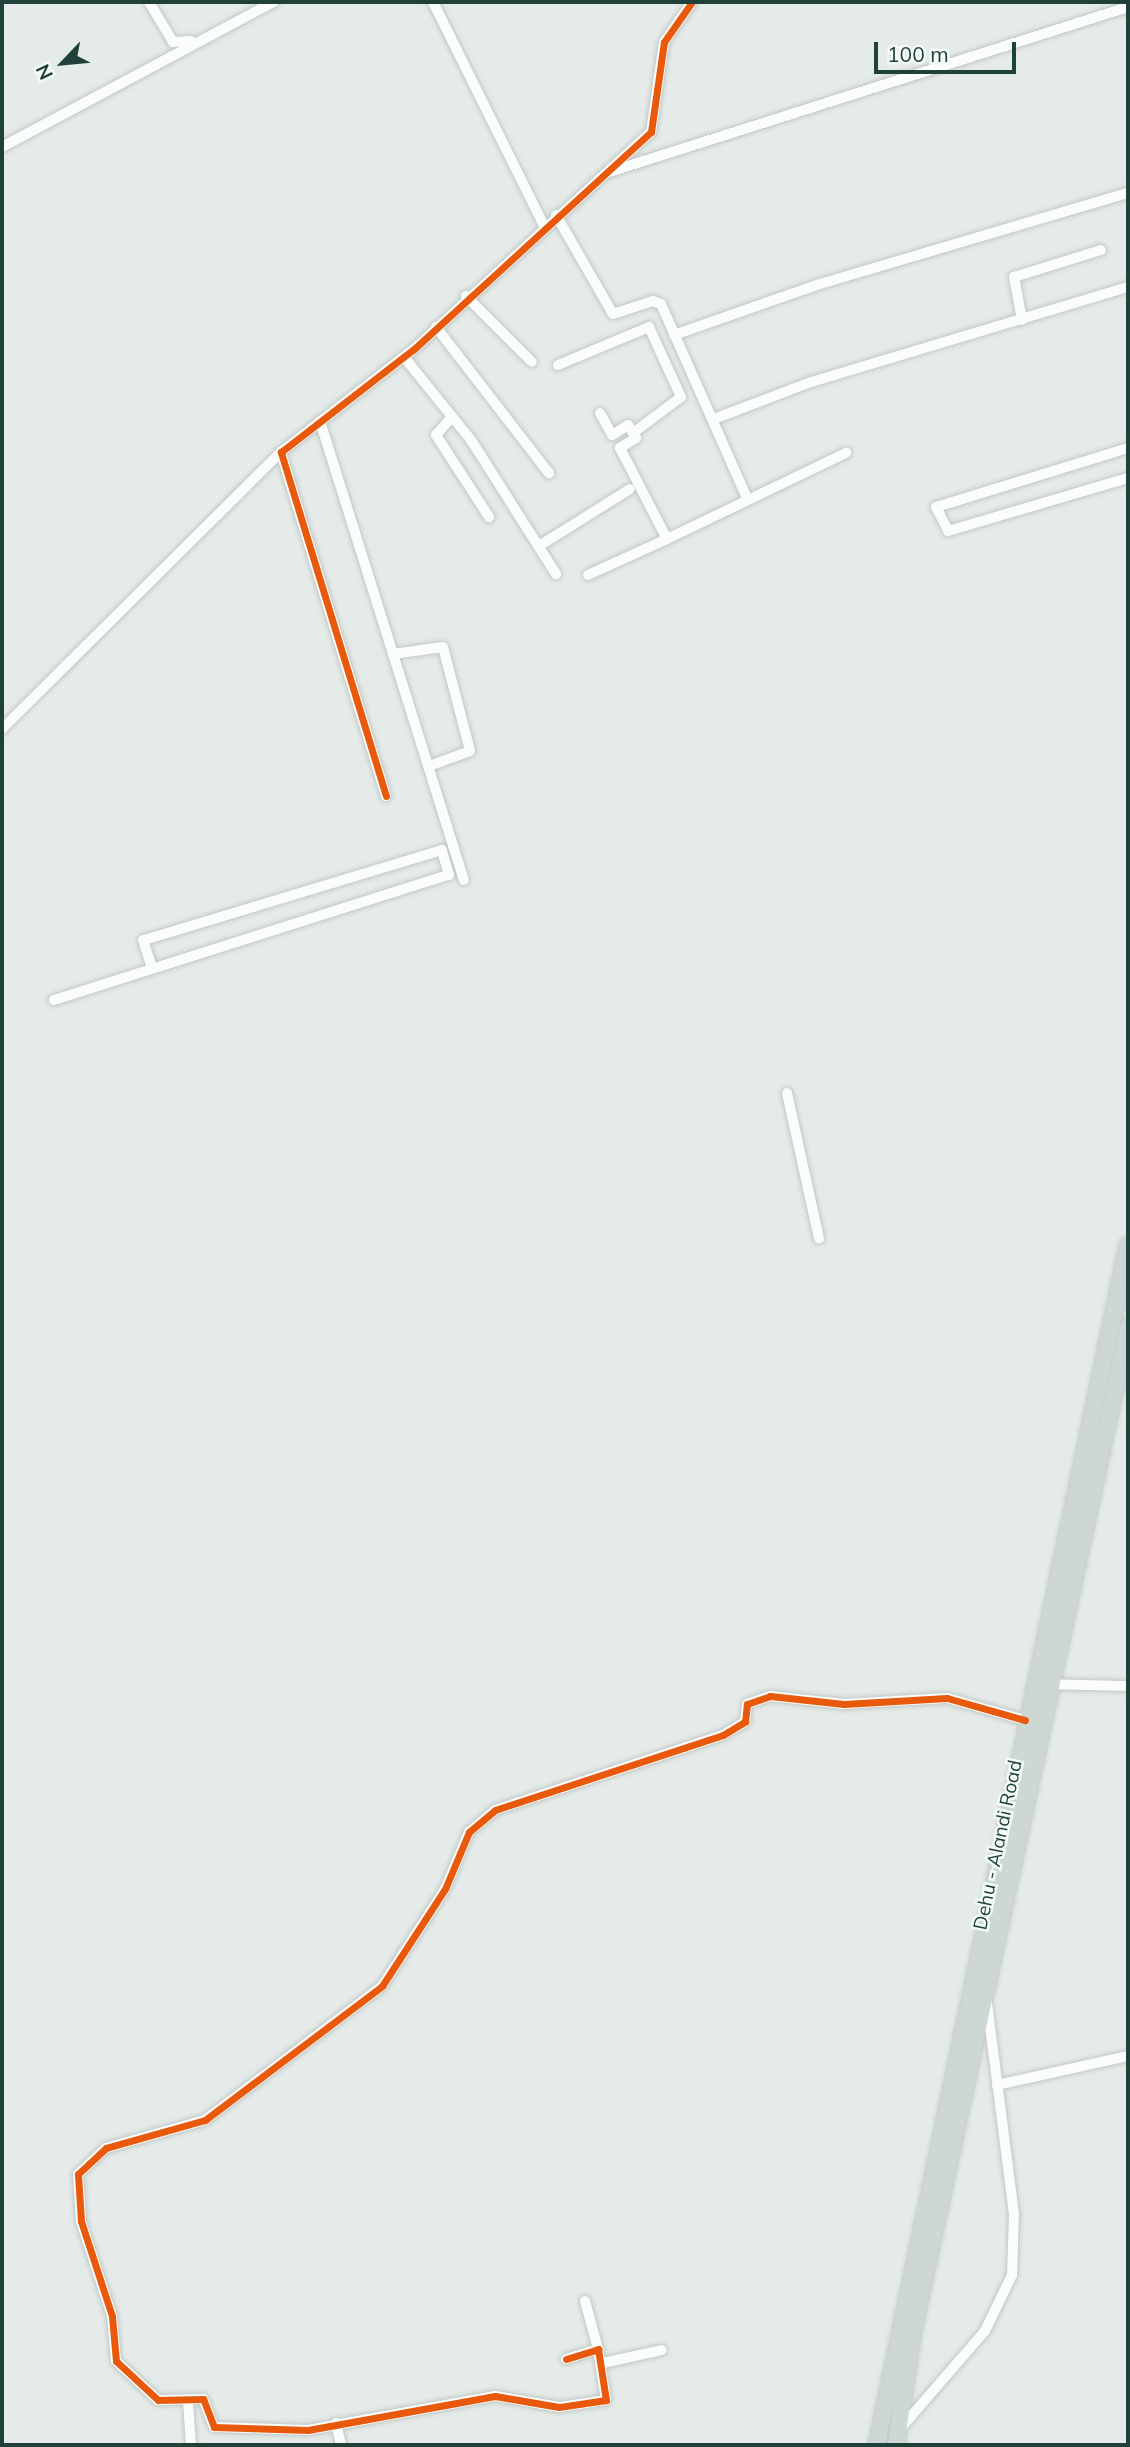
<!DOCTYPE html>
<html>
<head>
<meta charset="utf-8">
<style>
	body { margin:0 }
	#map { position:relative; width:1130px; height:2447px; overflow:hidden; background:#e5ebe8; font-family:Mulish,sans-serif }
	div>[style] { position:absolute }
	.roads { filter:drop-shadow(0 0 2px #c2c8c6) drop-shadow(0 0 2px #c2c8c6) }
	.street>* { height:10px; margin:-5px; padding:0 5px; transform-origin:5px; border-radius:5px; background:#fbfcfc }
	.primary>* { height:16px; margin:-8px; padding:0 8px; transform-origin:8px; border-radius:8px; background:#cdd7d4 }
	.cycleway>* { height:7px; margin:-3.5px; padding:0 3.5px; transform-origin:3.5px; border-radius:3.5px; background:#e8590c }
	span { translate:-50% -50%; white-space:nowrap; text-align:center; line-height:1.15; -webkit-text-stroke:5px #f3faf7; paint-order:stroke }
	.street-label { font-size:19px; color:#1f4139 }
	.frame { position:absolute; inset:0; border:4px solid #1f4139; pointer-events:none }
	.north { position:absolute; left:28px; top:28px; width:70px; height:70px; -webkit-text-stroke:5px #f3faf7; paint-order:stroke; rotate:244deg; font-size:19px; font-weight:700; line-height:28px; text-align:center; color:#1f4139 }
	.north::after { content:''; display:block; margin:auto; width:24px; height:32px; background:#1f4139; clip-path:polygon(50% 0,100% 100%,50% 72%,0 100%) }
	.scale { position:absolute; left:874px; top:42px; width:142px; height:32px; box-sizing:border-box; border:4px solid #1f4139; border-top:0; padding-left:9px; font-size:21px; line-height:24px; white-space:nowrap; color:#1f4139; -webkit-text-stroke:5px #f3faf7; paint-order:stroke }
</style>
</head>
<body>
<div id="map">
	<div class="roads">
		<div class="street">
			<div style="left:149px;top:2px;width:47px;rotate:59deg"></div>
			<div style="left:173px;top:42px;width:18px;rotate:-3deg"></div>
			<div style="left:433px;top:2px;width:250px;rotate:63.6deg"></div>
			<div style="left:2px;top:147px;width:308px;rotate:-28.1deg"></div>
			<div style="left:606px;top:173px;width:548px;rotate:-17.64deg"></div>
			<div style="left:556px;top:215px;width:114px;rotate:60.1deg"></div>
			<div style="left:613px;top:314px;width:42px;rotate:-18deg"></div>
			<div style="left:653px;top:301px;width:9px;rotate:21deg"></div>
			<div style="left:661px;top:304px;width:214px;rotate:66.1deg"></div>
			<div style="left:466px;top:296px;width:93px;rotate:45deg"></div>
			<div style="left:1022px;top:320px;width:44px;rotate:-100.5deg"></div>
			<div style="left:1014px;top:277px;width:91px;rotate:-17.2deg"></div>
			<div style="left:436px;top:327px;width:185px;rotate:52.3deg"></div>
			<div style="left:674px;top:335px;width:155px;rotate:-19.3deg"></div>
			<div style="left:820px;top:284px;width:321px;rotate:-16.5deg"></div>
			<div style="left:404px;top:357px;width:107px;rotate:51.1deg"></div>
			<div style="left:471px;top:440px;width:159px;rotate:57.6deg"></div>
			<div style="left:558px;top:365px;width:99px;rotate:-22.7deg"></div>
			<div style="left:649px;top:327px;width:77px;rotate:65.4deg"></div>
			<div style="left:681px;top:397px;width:60px;rotate:143.1deg"></div>
			<div style="left:600px;top:413px;width:25px;rotate:61deg"></div>
			<div style="left:612px;top:435px;width:19px;rotate:-32deg"></div>
			<div style="left:628px;top:425px;width:9px;rotate:58deg"></div>
			<div style="left:633px;top:433px;width:6px;rotate:59deg"></div>
			<div style="left:636px;top:438px;width:19px;rotate:148deg"></div>
			<div style="left:620px;top:448px;width:102px;rotate:62.7deg"></div>
			<div style="left:667px;top:539px;width:199px;rotate:-25.7deg"></div>
			<div style="left:452px;top:417px;width:24px;rotate:132deg"></div>
			<div style="left:436px;top:435px;width:98px;rotate:57.1deg"></div>
			<div style="left:719px;top:417px;width:98px;rotate:-20.8deg"></div>
			<div style="left:811px;top:382px;width:331px;rotate:-16.7deg"></div>
			<div style="left:320px;top:421px;width:481px;rotate:72.6deg"></div>
			<div style="left:1128px;top:448px;width:201px;rotate:162.9deg"></div>
			<div style="left:936px;top:507px;width:27px;rotate:63deg"></div>
			<div style="left:948px;top:531px;width:188px;rotate:-16.4deg"></div>
			<div style="left:539px;top:546px;width:107px;rotate:-32.1deg"></div>
			<div style="left:588px;top:575px;width:87px;rotate:-24.5deg"></div>
			<div style="left:393px;top:654px;width:50px;rotate:-8deg"></div>
			<div style="left:443px;top:647px;width:107px;rotate:75.4deg"></div>
			<div style="left:470px;top:751px;width:44px;rotate:159.9deg"></div>
			<div style="left:2px;top:729px;width:393px;rotate:-44.8deg"></div>
			<div style="left:386px;top:796px;width:360px;rotate:-107deg"></div>
			<div style="left:281px;top:452px;width:168px;rotate:-37.8deg"></div>
			<div style="left:414px;top:349px;width:321px;rotate:-42.5deg"></div>
			<div style="left:651px;top:132px;width:91px;rotate:-81.8deg"></div>
			<div style="left:664px;top:42px;width:49px;rotate:-55deg"></div>
			<div style="left:54px;top:1000px;width:414px;rotate:-17.6deg"></div>
			<div style="left:449px;top:875px;width:26px;rotate:-106deg"></div>
			<div style="left:442px;top:850px;width:312px;rotate:163.2deg"></div>
			<div style="left:143px;top:940px;width:29px;rotate:72deg"></div>
			<div style="left:787px;top:1093px;width:149px;rotate:77.6deg"></div>
			<div style="left:1046px;top:1684px;width:82px;rotate:1.4deg"></div>
			<div style="left:997px;top:2085px;width:134px;rotate:-12.5deg"></div>
			<div style="left:585px;top:2301px;width:50px;rotate:74.8deg"></div>
			<div style="left:566px;top:2359px;width:34px;rotate:-17deg"></div>
			<div style="left:598px;top:2349px;width:52px;rotate:81.1deg"></div>
			<div style="left:606px;top:2400px;width:48px;rotate:171.5deg"></div>
			<div style="left:559px;top:2407px;width:65px;rotate:-170.2deg"></div>
			<div style="left:495px;top:2396px;width:190px;rotate:169.7deg"></div>
			<div style="left:308px;top:2430px;width:94px;rotate:-178.2deg"></div>
			<div style="left:214px;top:2427px;width:30px;rotate:-111deg"></div>
			<div style="left:203px;top:2399px;width:45px;rotate:178.7deg"></div>
			<div style="left:158px;top:2400px;width:57px;rotate:-137.1deg"></div>
			<div style="left:116px;top:2361px;width:45px;rotate:-95.1deg"></div>
			<div style="left:112px;top:2316px;width:100px;rotate:-108.1deg"></div>
			<div style="left:81px;top:2221px;width:47px;rotate:-93.7deg"></div>
			<div style="left:78px;top:2174px;width:38px;rotate:-43deg"></div>
			<div style="left:106px;top:2148px;width:103px;rotate:-15.8deg"></div>
			<div style="left:205px;top:2120px;width:222px;rotate:-37.1deg"></div>
			<div style="left:382px;top:1986px;width:116px;rotate:-57deg"></div>
			<div style="left:445px;top:1889px;width:62px;rotate:-67.2deg"></div>
			<div style="left:469px;top:1832px;width:34px;rotate:-40deg"></div>
			<div style="left:495px;top:1810px;width:240px;rotate:-18.2deg"></div>
			<div style="left:723px;top:1735px;width:26px;rotate:-31deg"></div>
			<div style="left:745px;top:1722px;width:18px;rotate:-84deg"></div>
			<div style="left:747px;top:1704px;width:24px;rotate:-19deg"></div>
			<div style="left:770px;top:1696px;width:74px;rotate:6.2deg"></div>
			<div style="left:844px;top:1704px;width:103px;rotate:-3.3deg"></div>
			<div style="left:947px;top:1698px;width:81px;rotate:15.8deg"></div>
			<div style="left:603px;top:2363px;width:60px;rotate:-12.4deg"></div>
			<div style="left:188px;top:2401px;width:44px;rotate:86.1deg"></div>
			<div style="left:336px;top:2423px;width:23px;rotate:77deg"></div>
			<div style="left:900px;top:2429px;width:130px;rotate:-49.1deg"></div>
			<div style="left:985px;top:2331px;width:62px;rotate:-64.3deg"></div>
			<div style="left:1012px;top:2275px;width:61px;rotate:-88.1deg"></div>
			<div style="left:1014px;top:2214px;width:213px;rotate:-97.3deg"></div>
		</div>
		<div class="primary">
			<div style="left:877px;top:2445px;width:1225px;rotate:-78.18deg"></div>
			<div style="left:896px;top:2445px;width:116px;rotate:-81.6deg"></div>
			<div style="left:913px;top:2330px;width:1026px;rotate:-77.9deg"></div>
		</div>
	</div>
	<div class="cycleway">
		<div style="left:386px;top:796px;width:360px;rotate:-107deg"></div>
		<div style="left:281px;top:452px;width:168px;rotate:-37.8deg"></div>
		<div style="left:414px;top:349px;width:321px;rotate:-42.5deg"></div>
		<div style="left:651px;top:132px;width:91px;rotate:-81.8deg"></div>
		<div style="left:664px;top:42px;width:49px;rotate:-55deg"></div>
		<div style="left:566px;top:2359px;width:34px;rotate:-17deg"></div>
		<div style="left:598px;top:2349px;width:52px;rotate:81.1deg"></div>
		<div style="left:606px;top:2400px;width:48px;rotate:171.5deg"></div>
		<div style="left:559px;top:2407px;width:65px;rotate:-170.2deg"></div>
		<div style="left:495px;top:2396px;width:190px;rotate:169.7deg"></div>
		<div style="left:308px;top:2430px;width:94px;rotate:-178.2deg"></div>
		<div style="left:214px;top:2427px;width:30px;rotate:-111deg"></div>
		<div style="left:203px;top:2399px;width:45px;rotate:178.7deg"></div>
		<div style="left:158px;top:2400px;width:57px;rotate:-137.1deg"></div>
		<div style="left:116px;top:2361px;width:45px;rotate:-95.1deg"></div>
		<div style="left:112px;top:2316px;width:100px;rotate:-108.1deg"></div>
		<div style="left:81px;top:2221px;width:47px;rotate:-93.7deg"></div>
		<div style="left:78px;top:2174px;width:38px;rotate:-43deg"></div>
		<div style="left:106px;top:2148px;width:103px;rotate:-15.8deg"></div>
		<div style="left:205px;top:2120px;width:222px;rotate:-37.1deg"></div>
		<div style="left:382px;top:1986px;width:116px;rotate:-57deg"></div>
		<div style="left:445px;top:1889px;width:62px;rotate:-67.2deg"></div>
		<div style="left:469px;top:1832px;width:34px;rotate:-40deg"></div>
		<div style="left:495px;top:1810px;width:240px;rotate:-18.2deg"></div>
		<div style="left:723px;top:1735px;width:26px;rotate:-31deg"></div>
		<div style="left:745px;top:1722px;width:18px;rotate:-84deg"></div>
		<div style="left:747px;top:1704px;width:24px;rotate:-19deg"></div>
		<div style="left:770px;top:1696px;width:74px;rotate:6.2deg"></div>
		<div style="left:844px;top:1704px;width:103px;rotate:-3.3deg"></div>
		<div style="left:947px;top:1698px;width:81px;rotate:15.8deg"></div>
	</div>
	<div class="street-label">
		<span style="left:998px;top:1845px;rotate:-78deg">Dehu - Alandi Road</span>
	</div>
	<div class="frame"></div>
	<div class="north">N</div>
	<div class="scale">100 m</div>
</div>
</body>
</html>
